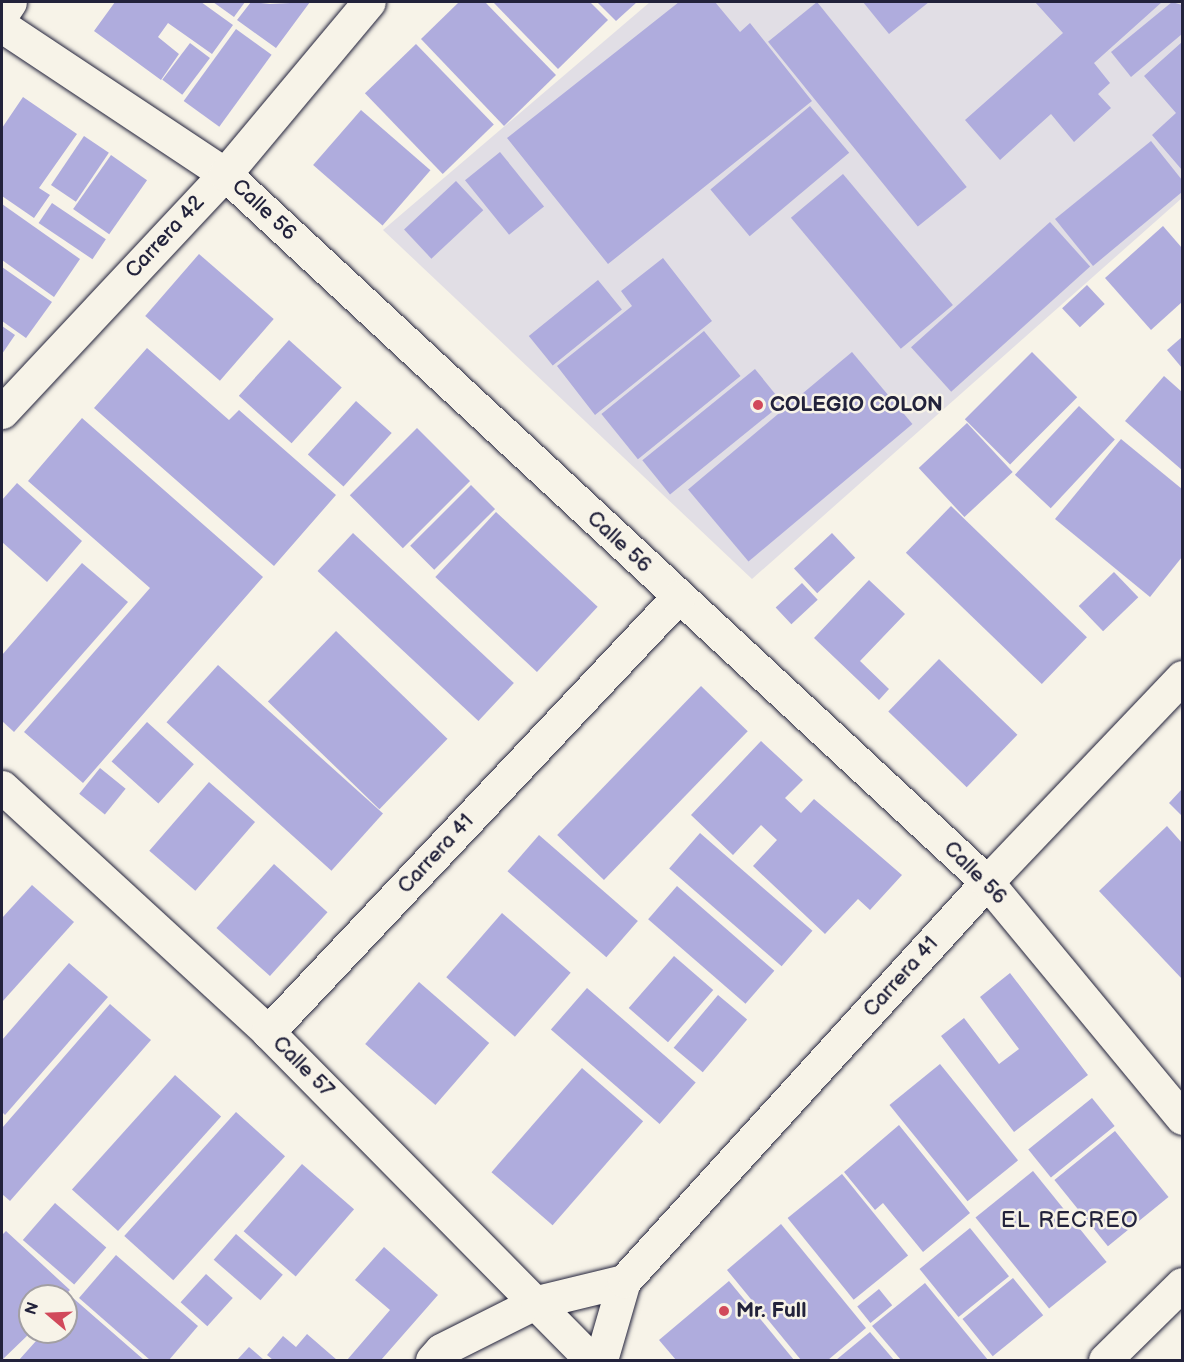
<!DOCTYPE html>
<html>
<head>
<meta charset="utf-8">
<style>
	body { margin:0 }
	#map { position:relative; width:1184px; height:1362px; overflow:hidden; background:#f7f3e8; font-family:"Balsamiq Sans",sans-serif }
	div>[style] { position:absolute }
	.built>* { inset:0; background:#e1dee5 }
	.building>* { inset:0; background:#afacdd; transform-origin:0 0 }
	.roads { filter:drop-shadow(0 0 2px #22223b) drop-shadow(0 0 2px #22223b) }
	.street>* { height:33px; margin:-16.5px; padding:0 16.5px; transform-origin:16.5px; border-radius:16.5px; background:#f7f3e8 }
	.secondary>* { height:33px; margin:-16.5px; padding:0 16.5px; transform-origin:16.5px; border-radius:16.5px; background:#f7f3e8 }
	.dots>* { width:16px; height:16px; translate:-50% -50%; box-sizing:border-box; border:3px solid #f7f3e8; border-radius:50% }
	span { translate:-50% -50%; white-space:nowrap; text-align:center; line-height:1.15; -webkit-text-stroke:5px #f7f3e8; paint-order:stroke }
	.street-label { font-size:21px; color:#22223b }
	.poi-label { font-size:21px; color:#22223b; font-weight:700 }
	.left { translate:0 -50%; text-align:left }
	.neighbourhood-label { font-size:22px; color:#22223b; letter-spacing:1.5px }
	.frame { position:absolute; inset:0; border:3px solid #22223b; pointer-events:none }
	.north { position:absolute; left:18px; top:1284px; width:60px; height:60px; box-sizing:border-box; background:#f7f3e8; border:2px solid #a29fa3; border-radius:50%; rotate:289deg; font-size:16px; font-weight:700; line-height:24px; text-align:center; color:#22223b }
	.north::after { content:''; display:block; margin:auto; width:21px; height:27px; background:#d1495b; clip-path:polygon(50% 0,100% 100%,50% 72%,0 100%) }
</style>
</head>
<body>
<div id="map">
	<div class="built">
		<div style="clip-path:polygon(650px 2px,1182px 2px,1182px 198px,752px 579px,383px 230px)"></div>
	</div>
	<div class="building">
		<div style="clip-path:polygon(115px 2px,201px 2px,233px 25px,212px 54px,168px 23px,158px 37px,179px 54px,161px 80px,94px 31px)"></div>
		<div style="clip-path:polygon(213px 2px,245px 2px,234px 17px)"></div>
		<div style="clip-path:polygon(251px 2px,270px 4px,310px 2px,276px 48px,237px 20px)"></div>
		<div style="clip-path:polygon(459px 2px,485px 2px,556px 75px,504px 126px,421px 39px)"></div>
		<div style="clip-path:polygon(493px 2px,590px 2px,608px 20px,558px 69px)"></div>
		<div style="clip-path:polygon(597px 2px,637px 2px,616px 21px)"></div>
		<div style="clip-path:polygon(679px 2px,715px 2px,740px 32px,750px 23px,812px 101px,608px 264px,507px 138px)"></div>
		<div style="left:817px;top:2px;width:238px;height:63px;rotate:51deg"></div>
		<div style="clip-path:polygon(863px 2px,929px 2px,889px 34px)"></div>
		<div style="clip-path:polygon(1035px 2px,1162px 2px,1094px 63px,1110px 83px,1098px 94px,1111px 108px,1074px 142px,1051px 114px,1000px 160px,965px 120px,1063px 33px)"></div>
		<div style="clip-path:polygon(1172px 2px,1182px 5px,1182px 34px,1131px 77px,1111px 52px)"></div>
		<div style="left:236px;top:29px;width:44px;height:89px;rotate:36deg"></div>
		<div style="clip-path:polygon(1182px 42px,1182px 170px,1152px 135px,1176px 113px,1144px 76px)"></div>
		<div style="left:190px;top:43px;width:25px;height:46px;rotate:37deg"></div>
		<div style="left:416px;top:44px;width:112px;height:71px;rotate:46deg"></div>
		<div style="clip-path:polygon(23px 97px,77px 134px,39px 188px,50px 195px,34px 218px,2px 196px,2px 128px)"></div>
		<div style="left:810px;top:106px;width:61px;height:130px;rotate:50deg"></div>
		<div style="left:361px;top:110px;width:92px;height:73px;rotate:41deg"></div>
		<div style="left:84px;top:136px;width:30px;height:59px;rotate:34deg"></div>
		<div style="clip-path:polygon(1151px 141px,1182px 180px,1182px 192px,1093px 266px,1055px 219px)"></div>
		<div style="left:500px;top:152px;width:70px;height:45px;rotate:51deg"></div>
		<div style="left:111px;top:155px;width:44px;height:66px;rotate:35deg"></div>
		<div style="left:843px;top:174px;width:171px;height:68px;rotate:50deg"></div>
		<div style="left:456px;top:181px;width:40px;height:71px;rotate:47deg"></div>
		<div style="left:52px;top:203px;width:65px;height:24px;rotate:34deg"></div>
		<div style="clip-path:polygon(2px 204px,80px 259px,54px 297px,2px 260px)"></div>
		<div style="left:1050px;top:222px;width:60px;height:187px;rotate:48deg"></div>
		<div style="clip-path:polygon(1163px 226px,1182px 248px,1182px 302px,1151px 330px,1105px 278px)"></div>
		<div style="left:199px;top:254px;width:99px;height:82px;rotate:41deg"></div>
		<div style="clip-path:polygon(663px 258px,712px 321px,595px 415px,557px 366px,632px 306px,621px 291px)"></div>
		<div style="clip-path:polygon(2px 267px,52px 302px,26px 338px,2px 321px)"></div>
		<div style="left:598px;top:280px;width:38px;height:89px;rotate:51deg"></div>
		<div style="left:1087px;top:285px;width:26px;height:34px;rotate:47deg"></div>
		<div style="clip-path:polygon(2px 326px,15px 335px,2px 354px)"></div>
		<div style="left:704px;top:331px;width:58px;height:132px;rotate:51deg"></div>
		<div style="clip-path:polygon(1182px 337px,1182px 368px,1167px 350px)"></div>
		<div style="left:289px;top:340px;width:71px;height:75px;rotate:42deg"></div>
		<div style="clip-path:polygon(147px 348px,229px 420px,239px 410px,336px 495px,274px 566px,94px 408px)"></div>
		<div style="left:852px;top:352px;width:94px;height:214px;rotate:50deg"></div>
		<div style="left:1032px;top:352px;width:64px;height:95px;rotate:45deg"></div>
		<div style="left:755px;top:369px;width:44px;height:145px;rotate:51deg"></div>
		<div style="clip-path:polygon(1164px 376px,1182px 392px,1182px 470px,1125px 421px)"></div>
		<div style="left:356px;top:401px;width:48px;height:72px;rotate:42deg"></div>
		<div style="left:1079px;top:406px;width:49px;height:94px;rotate:43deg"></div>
		<div style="clip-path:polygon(82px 418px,263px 577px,83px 783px,24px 732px,150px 588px,28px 481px)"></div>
		<div style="left:967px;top:423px;width:67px;height:66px;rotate:47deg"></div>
		<div style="left:417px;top:428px;width:75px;height:95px;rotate:45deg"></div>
		<div style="clip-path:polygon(1121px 439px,1182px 489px,1182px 557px,1150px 597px,1055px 519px)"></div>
		<div style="clip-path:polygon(17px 483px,82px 541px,47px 582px,2px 542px,2px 500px)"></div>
		<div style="left:471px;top:485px;width:34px;height:86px;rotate:45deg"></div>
		<div style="left:951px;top:506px;width:189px;height:65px;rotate:44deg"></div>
		<div style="left:496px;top:512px;width:139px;height:89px;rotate:43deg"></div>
		<div style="left:353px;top:533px;width:220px;height:52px;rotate:43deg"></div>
		<div style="left:832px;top:533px;width:34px;height:52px;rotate:47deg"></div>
		<div style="clip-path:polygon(82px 563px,128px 602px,14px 732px,2px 721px,2px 655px)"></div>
		<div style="left:1114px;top:572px;width:35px;height:49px;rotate:46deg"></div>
		<div style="clip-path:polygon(869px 580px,905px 614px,860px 661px,889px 689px,879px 700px,814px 638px)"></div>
		<div style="left:802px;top:583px;width:23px;height:36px;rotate:47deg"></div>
		<div style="left:336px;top:631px;width:155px;height:98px;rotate:44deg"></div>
		<div style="left:939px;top:659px;width:109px;height:73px;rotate:44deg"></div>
		<div style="left:218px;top:665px;width:222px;height:77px;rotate:42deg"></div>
		<div style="left:701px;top:686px;width:65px;height:207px;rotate:44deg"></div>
		<div style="left:147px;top:722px;width:63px;height:53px;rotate:42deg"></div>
		<div style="clip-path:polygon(761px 741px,803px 780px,785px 798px,801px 813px,814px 799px,902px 875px,870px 910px,858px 899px,825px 934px,753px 866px,777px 840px,761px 825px,733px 855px,691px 815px)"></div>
		<div style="left:100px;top:768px;width:33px;height:33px;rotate:39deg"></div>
		<div style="left:209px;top:782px;width:61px;height:91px;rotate:41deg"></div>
		<div style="clip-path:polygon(1182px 789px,1182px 816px,1169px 803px)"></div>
		<div style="clip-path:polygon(1167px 826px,1182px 843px,1182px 979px,1099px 891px)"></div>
		<div style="left:700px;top:833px;width:149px;height:47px;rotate:41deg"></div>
		<div style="left:539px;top:835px;width:131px;height:48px;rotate:41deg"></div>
		<div style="left:274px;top:864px;width:72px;height:86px;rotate:42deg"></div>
		<div style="clip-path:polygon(32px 885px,74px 922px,2px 1002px,2px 918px)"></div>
		<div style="left:677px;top:886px;width:129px;height:44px;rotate:41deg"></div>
		<div style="left:502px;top:913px;width:91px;height:85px;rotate:41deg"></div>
		<div style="left:674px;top:956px;width:52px;height:69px;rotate:41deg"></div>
		<div style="clip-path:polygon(69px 963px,108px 997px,5px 1115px,2px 1112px,2px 1040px)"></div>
		<div style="clip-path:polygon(1010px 973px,1088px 1075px,1014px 1132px,941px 1036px,964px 1018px,999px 1064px,1019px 1049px,980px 997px)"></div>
		<div style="left:419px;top:982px;width:93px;height:82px;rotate:41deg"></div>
		<div style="left:587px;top:988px;width:144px;height:55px;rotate:41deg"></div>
		<div style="left:718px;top:995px;width:38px;height:69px;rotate:40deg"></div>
		<div style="clip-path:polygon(110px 1004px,151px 1040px,10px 1201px,2px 1194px,2px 1128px)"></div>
		<div style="left:940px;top:1064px;width:124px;height:65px;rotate:51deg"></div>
		<div style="left:582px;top:1068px;width:81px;height:138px;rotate:41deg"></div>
		<div style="left:175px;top:1075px;width:62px;height:154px;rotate:42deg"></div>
		<div style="left:1092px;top:1098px;width:36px;height:82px;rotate:51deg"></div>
		<div style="left:236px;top:1112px;width:66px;height:167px;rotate:42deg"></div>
		<div style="clip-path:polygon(899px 1125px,970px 1213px,923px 1252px,883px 1203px,875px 1210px,844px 1172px)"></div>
		<div style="left:1115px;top:1131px;width:85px;height:78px;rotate:51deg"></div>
		<div style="left:302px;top:1164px;width:69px;height:89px;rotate:41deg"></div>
		<div style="left:1033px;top:1171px;width:117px;height:74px;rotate:51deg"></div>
		<div style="left:842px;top:1174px;width:105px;height:70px;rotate:51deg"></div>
		<div style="left:55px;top:1203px;width:68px;height:49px;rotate:41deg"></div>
		<div style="clip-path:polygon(781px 1224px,866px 1328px,828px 1360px,801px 1360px,727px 1270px)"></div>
		<div style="left:970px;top:1228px;width:62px;height:65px;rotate:51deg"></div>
		<div style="clip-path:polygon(6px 1231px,70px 1290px,64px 1296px,30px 1296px,30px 1333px,2px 1360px,2px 1235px)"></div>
		<div style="left:236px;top:1234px;width:62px;height:34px;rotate:41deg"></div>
		<div style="clip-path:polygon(384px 1247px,438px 1295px,381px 1360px,347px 1360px,390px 1310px,355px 1280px)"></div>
		<div style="clip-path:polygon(116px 1255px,198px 1326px,169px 1360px,150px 1360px,79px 1298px)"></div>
		<div style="left:206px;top:1274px;width:36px;height:38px;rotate:42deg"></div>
		<div style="left:1013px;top:1278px;width:48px;height:65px;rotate:51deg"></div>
		<div style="clip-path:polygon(729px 1281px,794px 1360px,676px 1360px,659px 1340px)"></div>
		<div style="clip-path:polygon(925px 1283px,988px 1360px,901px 1360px,872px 1326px)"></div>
		<div style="left:879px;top:1289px;width:21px;height:28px;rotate:51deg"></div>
		<div style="clip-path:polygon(73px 1298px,144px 1360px,19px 1360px,44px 1332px,66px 1332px,66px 1307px)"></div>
		<div style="clip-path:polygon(870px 1332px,894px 1360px,836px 1360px)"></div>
		<div style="clip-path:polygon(307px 1334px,337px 1360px,273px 1360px,267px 1355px,283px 1336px,296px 1347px)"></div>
		<div style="clip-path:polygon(249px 1347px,264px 1360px,237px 1360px)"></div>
	</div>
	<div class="roads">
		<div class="street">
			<div style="left:2px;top:26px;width:268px;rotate:33.6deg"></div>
			<div style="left:225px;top:174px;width:1040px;rotate:42.9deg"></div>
			<div style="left:987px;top:882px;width:306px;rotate:50.4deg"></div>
			<div style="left:2px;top:412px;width:326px;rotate:-46.9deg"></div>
			<div style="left:225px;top:174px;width:224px;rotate:-50.1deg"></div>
			<div style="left:2px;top:787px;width:362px;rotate:42.6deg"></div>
			<div style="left:268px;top:1032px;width:460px;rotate:45.4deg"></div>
			<div style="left:268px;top:1032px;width:598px;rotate:-46.69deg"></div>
			<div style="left:1105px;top:1360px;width:108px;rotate:-44.6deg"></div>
		</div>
		<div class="secondary">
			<div style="left:2px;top:14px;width:14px;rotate:-56deg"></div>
			<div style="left:432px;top:1360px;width:13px;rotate:-48deg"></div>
			<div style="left:441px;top:1350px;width:107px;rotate:-26.6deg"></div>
			<div style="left:537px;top:1302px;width:89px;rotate:-13.6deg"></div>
			<div style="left:601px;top:1360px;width:82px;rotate:-73.8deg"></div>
			<div style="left:624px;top:1281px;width:539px;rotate:-47.7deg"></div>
			<div style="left:987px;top:882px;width:283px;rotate:-46.4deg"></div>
		</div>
	</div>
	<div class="dots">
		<div style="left:758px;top:405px;background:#d1495b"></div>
		<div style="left:724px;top:1311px;background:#d1495b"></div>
	</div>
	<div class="street-label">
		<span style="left:264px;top:210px;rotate:43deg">Calle 56</span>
		<span style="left:165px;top:237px;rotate:-47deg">Carrera 42</span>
		<span style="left:619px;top:542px;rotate:43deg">Calle 56</span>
		<span style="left:436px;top:854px;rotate:-47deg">Carrera 41</span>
		<span style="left:975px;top:873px;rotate:45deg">Calle 56</span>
		<span style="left:901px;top:977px;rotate:-48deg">Carrera 41</span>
		<span style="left:303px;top:1067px;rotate:45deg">Calle 57</span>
	</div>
	<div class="poi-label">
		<span class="left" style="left:770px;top:405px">COLEGIO COLON</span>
		<span class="left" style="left:736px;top:1311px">Mr. Full</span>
	</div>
	<div class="neighbourhood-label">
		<span style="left:1070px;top:1221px">EL RECREO</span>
	</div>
	<div class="frame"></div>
	<div class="north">N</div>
</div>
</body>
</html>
